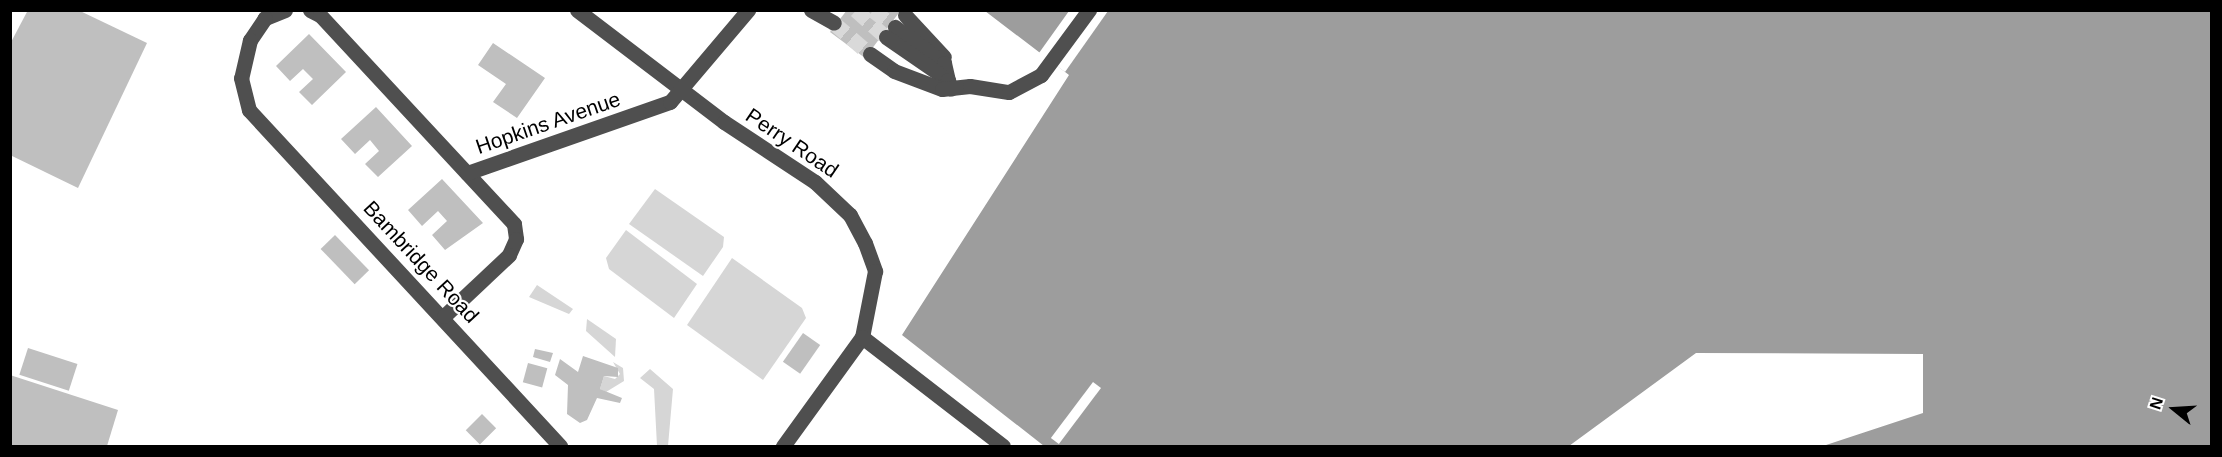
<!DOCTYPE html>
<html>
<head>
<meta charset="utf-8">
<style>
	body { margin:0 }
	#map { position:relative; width:2222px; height:457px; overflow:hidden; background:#fff; font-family:Helvetica,sans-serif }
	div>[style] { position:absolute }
	.green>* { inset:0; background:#d6d6d6 }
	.water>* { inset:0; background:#9d9d9d }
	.pier>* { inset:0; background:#fff; transform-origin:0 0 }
	.building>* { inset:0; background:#bfbfbf; transform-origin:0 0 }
	.minor-tunnel>* { height:15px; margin-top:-7.5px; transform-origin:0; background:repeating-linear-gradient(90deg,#d9d9d9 0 15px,transparent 0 23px) }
	.minor>* { height:15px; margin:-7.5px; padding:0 7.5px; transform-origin:7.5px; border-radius:7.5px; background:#4f4f4f }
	span { translate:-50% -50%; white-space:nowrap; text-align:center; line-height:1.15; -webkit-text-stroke:4.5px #fff; paint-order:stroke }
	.street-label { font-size:21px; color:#000 }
	.frame { position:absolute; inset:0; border:12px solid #000; pointer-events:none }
	.north { position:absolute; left:2144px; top:379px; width:60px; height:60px; -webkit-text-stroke:4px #fff; paint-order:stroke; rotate:288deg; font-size:16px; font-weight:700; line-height:24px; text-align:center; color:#000 }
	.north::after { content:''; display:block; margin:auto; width:21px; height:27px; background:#000; clip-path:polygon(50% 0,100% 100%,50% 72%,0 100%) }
</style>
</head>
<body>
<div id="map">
	<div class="green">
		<div style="clip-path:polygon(655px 189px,724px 237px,723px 247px,703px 276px,629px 224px)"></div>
		<div style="clip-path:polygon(626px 230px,697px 284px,674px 318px,609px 269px,606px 258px)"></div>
		<div style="clip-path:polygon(732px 258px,802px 308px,806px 318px,763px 380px,687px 325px)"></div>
		<div style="clip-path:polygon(537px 285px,573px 309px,569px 314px,529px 297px)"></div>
		<div style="clip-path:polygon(587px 319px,616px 339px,615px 357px,586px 331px)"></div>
		<div style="clip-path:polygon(613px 362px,623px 368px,624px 381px,606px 392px,600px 389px,604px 376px,615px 379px,620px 374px)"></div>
		<div style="clip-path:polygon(650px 369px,673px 389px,668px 446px,657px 446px,654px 389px,640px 378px)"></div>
	</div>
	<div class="water">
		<div style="clip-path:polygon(985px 11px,2211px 11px,2211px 446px,1823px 446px,1923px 413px,1923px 354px,1696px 353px,1569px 446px,1044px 446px,902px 335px,1069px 75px)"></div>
	</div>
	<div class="pier">
		<div style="clip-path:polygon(1069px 11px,1108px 11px,1065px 72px,1039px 53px)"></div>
		<div style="left:1093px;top:382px;width:10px;height:70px;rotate:37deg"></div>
	</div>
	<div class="building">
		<div style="clip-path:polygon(28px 10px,78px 10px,147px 43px,78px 188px,10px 155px,10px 44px)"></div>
		<div style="clip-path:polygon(847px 10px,901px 10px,865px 58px,830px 32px)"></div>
		<div style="clip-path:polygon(309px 34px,346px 72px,312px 105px,299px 92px,313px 79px,303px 69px,290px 81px,276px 66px)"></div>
		<div style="clip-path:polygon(493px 43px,545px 78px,517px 118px,493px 102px,506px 84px,478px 65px)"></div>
		<div style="clip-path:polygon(376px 107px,412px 146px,378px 177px,365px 164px,379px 151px,370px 140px,355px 154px,341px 139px)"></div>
		<div style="clip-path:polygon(442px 179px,483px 223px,445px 250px,432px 235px,447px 221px,438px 211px,422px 226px,408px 210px)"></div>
		<div style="left:335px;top:235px;width:49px;height:20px;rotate:46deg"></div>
		<div style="left:803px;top:333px;width:21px;height:35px;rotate:35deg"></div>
		<div style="left:28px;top:348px;width:52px;height:28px;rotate:18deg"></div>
		<div style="clip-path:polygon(535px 349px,553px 353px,550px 362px,533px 357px)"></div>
		<div style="clip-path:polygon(583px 356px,618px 368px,618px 377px,604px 376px,600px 389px,622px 398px,620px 403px,597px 398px,587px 420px,580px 423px,567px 414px,568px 385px,555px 375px,560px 359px,578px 372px)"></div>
		<div style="left:528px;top:363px;width:20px;height:20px;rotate:15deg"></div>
		<div style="clip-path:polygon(10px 375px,118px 410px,107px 446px,10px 446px)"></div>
		<div style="left:482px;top:414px;width:20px;height:23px;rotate:45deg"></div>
	</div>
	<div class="minor-tunnel">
		<div style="left:856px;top:10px;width:40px;rotate:42deg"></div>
		<div style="left:873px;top:10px;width:28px;rotate:38deg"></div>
		<div style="left:834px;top:23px;width:48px;rotate:40.7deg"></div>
	</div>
	<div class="minor">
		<div style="left:285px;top:10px;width:22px;rotate:158deg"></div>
		<div style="left:265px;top:18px;width:27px;rotate:124deg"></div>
		<div style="left:250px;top:40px;width:39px;rotate:103deg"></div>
		<div style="left:241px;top:78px;width:33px;rotate:76deg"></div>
		<div style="left:249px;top:110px;width:458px;rotate:47.2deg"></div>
		<div style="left:310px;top:10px;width:11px;rotate:27deg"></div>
		<div style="left:320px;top:15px;width:285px;rotate:47.1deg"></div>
		<div style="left:514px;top:224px;width:15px;rotate:82deg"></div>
		<div style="left:516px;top:239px;width:17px;rotate:114deg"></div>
		<div style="left:509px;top:255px;width:89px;rotate:136.8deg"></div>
		<div style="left:577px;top:10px;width:185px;rotate:37.3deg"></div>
		<div style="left:724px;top:122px;width:109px;rotate:33.4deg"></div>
		<div style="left:815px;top:182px;width:48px;rotate:43.3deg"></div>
		<div style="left:850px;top:215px;width:32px;rotate:62deg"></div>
		<div style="left:865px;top:243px;width:30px;rotate:70deg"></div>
		<div style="left:875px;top:271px;width:67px;rotate:101.1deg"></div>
		<div style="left:862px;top:337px;width:135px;rotate:125.9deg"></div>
		<div style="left:811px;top:10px;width:26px;rotate:29deg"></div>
		<div style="left:905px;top:15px;width:57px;rotate:47.1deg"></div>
		<div style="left:895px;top:27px;width:61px;rotate:36.3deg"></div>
		<div style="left:944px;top:63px;width:17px;rotate:77deg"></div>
		<div style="left:886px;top:37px;width:75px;rotate:34.7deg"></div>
		<div style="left:948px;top:80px;width:9px;rotate:72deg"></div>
		<div style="left:870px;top:54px;width:29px;rotate:35deg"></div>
		<div style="left:894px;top:71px;width:51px;rotate:20.6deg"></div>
		<div style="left:942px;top:89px;width:28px;rotate:-6deg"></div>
		<div style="left:970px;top:86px;width:39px;rotate:9deg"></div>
		<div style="left:1009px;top:92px;width:36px;rotate:-28deg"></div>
		<div style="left:1041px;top:75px;width:81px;rotate:-53.6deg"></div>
		<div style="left:467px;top:173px;width:215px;rotate:-19.3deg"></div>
		<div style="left:670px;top:102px;width:121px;rotate:-49.7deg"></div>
		<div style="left:862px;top:337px;width:178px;rotate:37.7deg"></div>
	</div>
	<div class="street-label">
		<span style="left:548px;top:123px;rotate:-19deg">Hopkins Avenue</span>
		<span style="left:792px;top:143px;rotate:34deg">Perry Road</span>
		<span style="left:421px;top:262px;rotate:47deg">Bambridge Road</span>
	</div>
	<div class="frame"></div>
	<div class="north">N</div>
</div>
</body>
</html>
